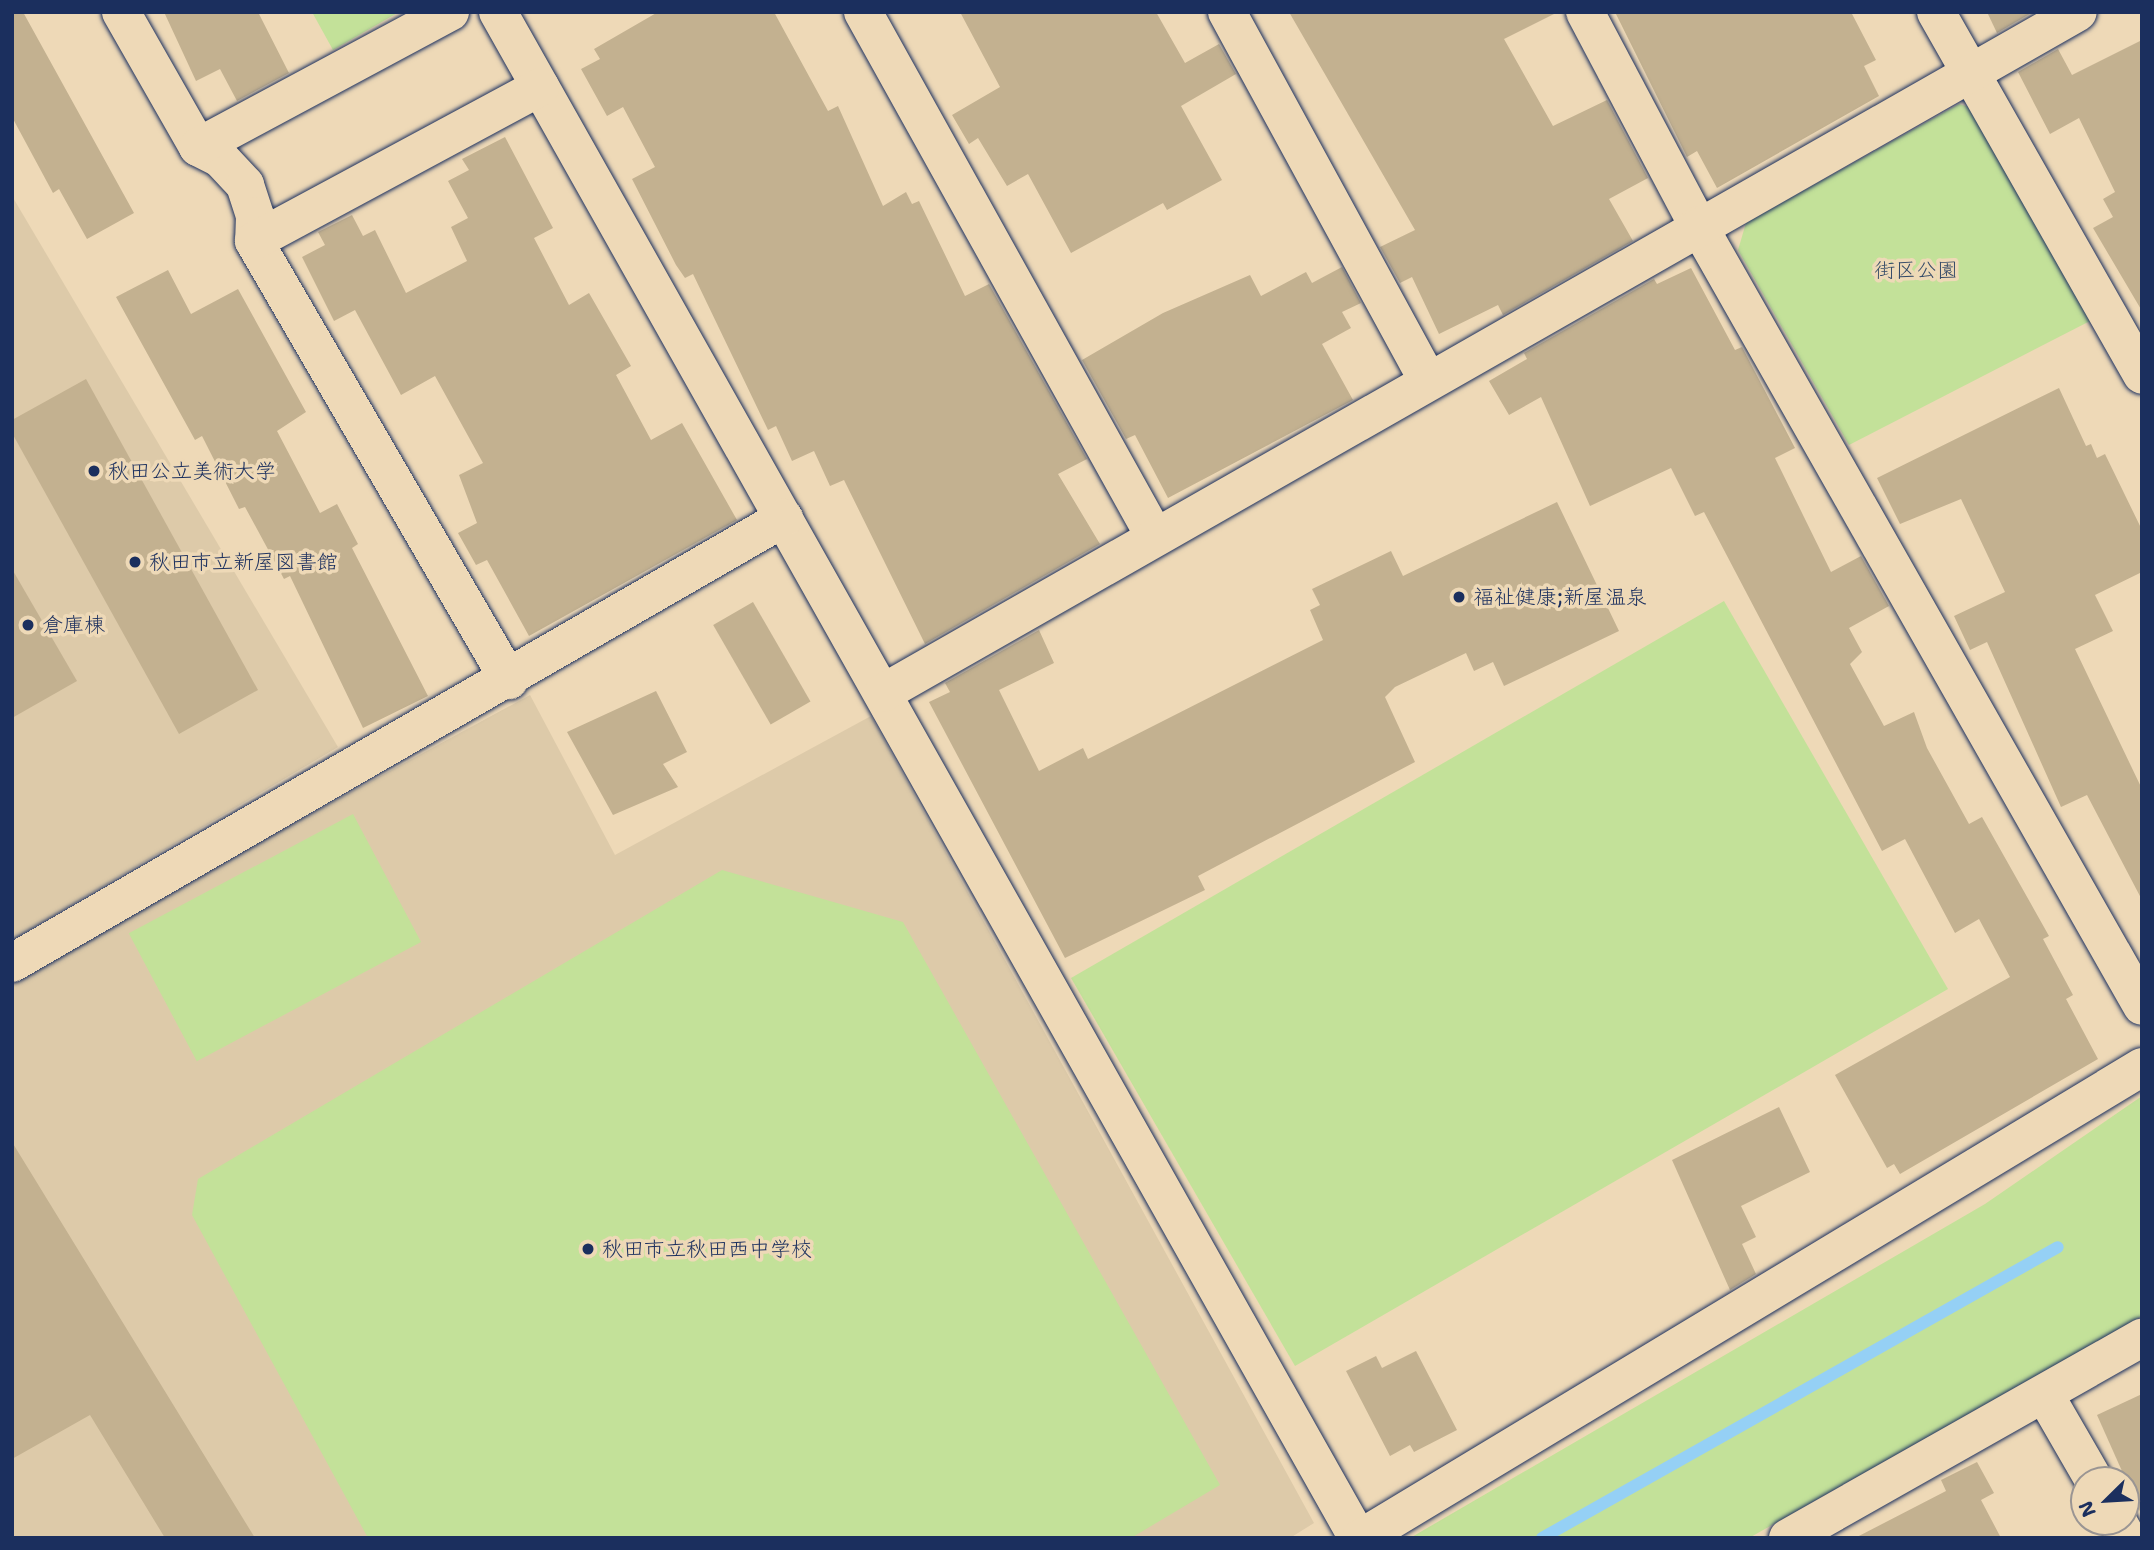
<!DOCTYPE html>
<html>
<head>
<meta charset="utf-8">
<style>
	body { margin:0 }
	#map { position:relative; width:2154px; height:1550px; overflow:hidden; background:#eed9b7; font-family:"Shantell Sans","Klee One",sans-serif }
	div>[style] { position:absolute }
	.built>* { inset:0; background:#ddcaa9 }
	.green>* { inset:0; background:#c3e199; transform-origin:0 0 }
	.stream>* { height:12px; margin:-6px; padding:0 6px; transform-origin:6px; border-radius:6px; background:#95d0f5 }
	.building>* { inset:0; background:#c3b190; transform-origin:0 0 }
	.roads { filter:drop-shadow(0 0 2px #1b2f5e) drop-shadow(0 0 2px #1b2f5e) }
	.street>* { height:38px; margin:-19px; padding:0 19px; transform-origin:19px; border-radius:19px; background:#eed9b7 }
	.dots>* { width:19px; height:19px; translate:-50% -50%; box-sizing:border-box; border:4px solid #eed9b7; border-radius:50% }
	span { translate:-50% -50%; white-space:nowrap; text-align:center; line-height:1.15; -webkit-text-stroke:7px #eed9b7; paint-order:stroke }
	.park-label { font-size:21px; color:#344a67 }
	.poi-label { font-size:21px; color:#1b2f5e }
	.left { translate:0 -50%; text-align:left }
	.frame { position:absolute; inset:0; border:14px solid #1b2f5e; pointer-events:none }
	.north { position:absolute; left:2070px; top:1466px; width:70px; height:70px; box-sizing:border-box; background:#eed9b7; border:2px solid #9a9593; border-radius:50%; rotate:246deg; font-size:19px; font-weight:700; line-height:28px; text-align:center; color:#1b2f5e }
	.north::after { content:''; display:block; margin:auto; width:24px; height:32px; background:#1b2f5e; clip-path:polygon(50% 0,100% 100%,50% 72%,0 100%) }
</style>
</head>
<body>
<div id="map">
	<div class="built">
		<div style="clip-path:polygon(12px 196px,338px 747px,12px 940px)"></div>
		<div style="clip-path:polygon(530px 695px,615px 855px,871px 716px,1314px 1523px,1290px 1538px,12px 1538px,12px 976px)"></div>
	</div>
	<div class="green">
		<div style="clip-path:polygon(312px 12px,399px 12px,333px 50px)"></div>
		<div style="clip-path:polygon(1959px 104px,1979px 110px,2092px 320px,1849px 445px,1738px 250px,1746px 223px)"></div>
		<div style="left:1724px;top:601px;width:448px;height:754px;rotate:60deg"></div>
		<div style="left:353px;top:814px;width:145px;height:254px;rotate:62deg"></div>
		<div style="clip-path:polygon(722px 870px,903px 922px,1220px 1485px,1131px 1538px,368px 1538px,192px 1215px,198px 1179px)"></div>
		<div style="clip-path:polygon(2142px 1096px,2142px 1316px,1749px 1538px,1410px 1538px,1985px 1204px)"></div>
	</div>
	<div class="stream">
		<div style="left:1542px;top:1538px;width:592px;rotate:-29.42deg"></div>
	</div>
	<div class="building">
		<div style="clip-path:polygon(12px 12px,23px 12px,134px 213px,87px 239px,59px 189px,53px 193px,12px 117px)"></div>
		<div style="clip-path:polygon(164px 12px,258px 12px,289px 73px,237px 101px,220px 69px,196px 81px)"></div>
		<div style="clip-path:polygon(658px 12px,774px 12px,828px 111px,838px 106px,883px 206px,906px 192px,912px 204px,919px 201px,965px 296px,989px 284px,1087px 459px,1058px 474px,1100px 544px,925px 644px,844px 480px,830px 486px,814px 451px,792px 461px,776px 426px,768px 430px,693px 274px,685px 278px,676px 265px,632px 179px,655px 167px,623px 107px,607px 116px,581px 69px,600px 59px,594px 49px)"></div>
		<div style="clip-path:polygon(960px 12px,1156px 12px,1185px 63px,1219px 44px,1236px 74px,1181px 106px,1222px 180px,1167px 210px,1163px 203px,1071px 253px,1028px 174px,1007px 186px,978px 138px,969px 144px,952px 115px,1000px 87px)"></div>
		<div style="clip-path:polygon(1289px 12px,1558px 12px,1504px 39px,1553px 126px,1607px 100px,1648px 178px,1609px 199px,1633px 241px,1503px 315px,1498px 305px,1439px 334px,1412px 277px,1400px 283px,1380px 247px,1415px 230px)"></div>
		<div style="clip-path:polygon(1615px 12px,1851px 12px,1876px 60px,1864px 66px,1879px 96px,1717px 188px,1697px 151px,1687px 157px)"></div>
		<div style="clip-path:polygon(1987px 12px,2033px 12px,1997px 33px)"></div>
		<div style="clip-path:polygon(2142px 40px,2142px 311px,2093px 228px,2113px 217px,2103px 199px,2115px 192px,2079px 118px,2050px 134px,2018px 72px,2058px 49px,2072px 75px)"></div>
		<div style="clip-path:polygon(505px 137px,553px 228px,534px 238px,569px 305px,589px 293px,631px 366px,616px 375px,651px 440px,682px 423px,737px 520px,529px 636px,487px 560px,476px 565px,458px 533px,477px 523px,459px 475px,483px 463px,435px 376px,401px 395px,355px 310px,334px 321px,302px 257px,325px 245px,318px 232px,352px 215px,363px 236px,375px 230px,406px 293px,467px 261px,451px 227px,468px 218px,448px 181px,469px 170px,462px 159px)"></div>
		<div style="clip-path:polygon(1342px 267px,1361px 303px,1342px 312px,1351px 328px,1322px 344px,1353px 400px,1168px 498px,1135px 435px,1126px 439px,1082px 360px,1163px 313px,1250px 275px,1261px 296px,1306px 272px,1312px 283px)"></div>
		<div style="clip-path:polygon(1691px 268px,1735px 350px,1742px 347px,1795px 448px,1775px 458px,1831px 572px,1861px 556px,1889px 606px,1849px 628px,1862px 652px,1850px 664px,1884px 726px,1914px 712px,1927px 748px,1969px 824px,1982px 817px,2049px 936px,2043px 939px,2073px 995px,2066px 999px,2098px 1059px,1900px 1174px,1894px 1164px,1887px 1168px,1835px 1075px,2010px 977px,1979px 919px,1955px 933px,1905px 839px,1882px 851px,1704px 512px,1695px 516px,1671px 468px,1590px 506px,1541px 397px,1509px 415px,1489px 381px,1527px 359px,1524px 353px,1654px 279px,1657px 284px)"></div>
		<div style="clip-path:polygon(168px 270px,191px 314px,238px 289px,306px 412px,277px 431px,320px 513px,337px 504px,358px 544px,352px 548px,428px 696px,363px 728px,290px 576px,284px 579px,245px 507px,239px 509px,202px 436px,195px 440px,116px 297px)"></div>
		<div style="clip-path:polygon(86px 379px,258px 690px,179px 734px,12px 433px,12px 420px)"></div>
		<div style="clip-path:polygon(2059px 388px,2086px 446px,2091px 444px,2097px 458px,2105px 454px,2142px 530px,2142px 572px,2095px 595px,2113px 631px,2075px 649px,2142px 789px,2142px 900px,2087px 795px,2061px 807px,1987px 642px,1970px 650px,1954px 616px,2005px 592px,1961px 499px,1900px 524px,1877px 478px)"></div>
		<div style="clip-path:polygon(1557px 502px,1619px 631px,1504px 686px,1493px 662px,1474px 671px,1466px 653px,1395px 687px,1385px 697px,1415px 762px,1198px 876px,1205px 890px,1065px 958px,929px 702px,950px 692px,945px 683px,1039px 630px,1054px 663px,999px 690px,1039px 771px,1083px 748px,1088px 759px,1323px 640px,1310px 610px,1320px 605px,1312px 589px,1391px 551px,1403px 576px)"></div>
		<div style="clip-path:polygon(12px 569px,77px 681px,12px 718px)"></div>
		<div style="left:753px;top:602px;width:115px;height:46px;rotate:60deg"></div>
		<div style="clip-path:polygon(656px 691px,687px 752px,663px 764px,678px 787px,613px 815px,567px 732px)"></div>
		<div style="clip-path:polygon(1779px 1107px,1810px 1172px,1741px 1206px,1756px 1237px,1742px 1244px,1756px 1274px,1730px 1290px,1672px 1160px)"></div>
		<div style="clip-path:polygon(12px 1142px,255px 1538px,165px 1538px,90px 1415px,12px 1459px)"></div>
		<div style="clip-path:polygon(1416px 1351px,1457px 1430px,1414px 1452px,1410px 1445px,1390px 1456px,1346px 1371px,1376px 1356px,1382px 1368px)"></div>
		<div style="clip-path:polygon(2142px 1394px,2142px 1516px,2097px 1415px)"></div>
		<div style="clip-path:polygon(1977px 1462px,1994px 1493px,1981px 1500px,2001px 1538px,1855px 1538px,1946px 1491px,1941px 1480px)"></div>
	</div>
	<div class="roads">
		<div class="street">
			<div style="left:121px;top:12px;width:155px;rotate:60.3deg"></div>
			<div style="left:198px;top:147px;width:25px;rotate:27deg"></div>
			<div style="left:220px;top:158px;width:37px;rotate:47deg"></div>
			<div style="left:245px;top:185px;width:33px;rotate:72deg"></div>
			<div style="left:255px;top:216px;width:25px;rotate:92deg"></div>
			<div style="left:254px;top:241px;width:508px;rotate:59.85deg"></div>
			<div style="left:498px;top:12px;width:1752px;rotate:60.6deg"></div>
			<div style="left:863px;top:12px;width:601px;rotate:60.92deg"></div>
			<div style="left:1227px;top:12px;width:419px;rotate:61.4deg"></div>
			<div style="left:1585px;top:12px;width:241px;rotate:62.1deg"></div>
			<div style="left:1698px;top:225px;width:898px;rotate:60.38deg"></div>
			<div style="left:1936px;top:12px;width:417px;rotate:60.4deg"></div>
			<div style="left:198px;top:147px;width:286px;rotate:-28.2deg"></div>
			<div style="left:254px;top:241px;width:325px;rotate:-28.3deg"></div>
			<div style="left:883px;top:693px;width:1375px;rotate:-29.68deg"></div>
			<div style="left:12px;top:963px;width:891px;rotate:-29.96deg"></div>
			<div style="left:2046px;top:1397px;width:96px;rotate:60deg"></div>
			<div style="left:2118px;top:1522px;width:18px;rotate:61deg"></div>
			<div style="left:1361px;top:1538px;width:912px;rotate:-31.09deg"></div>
			<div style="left:1788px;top:1538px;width:407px;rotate:-29.5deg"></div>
		</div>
	</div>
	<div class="dots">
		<div style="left:94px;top:471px;background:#1b2f5e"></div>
		<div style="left:135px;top:562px;background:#1b2f5e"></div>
		<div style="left:1459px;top:597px;background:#1b2f5e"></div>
		<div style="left:28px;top:625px;background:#1b2f5e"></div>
		<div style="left:588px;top:1249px;background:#1b2f5e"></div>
	</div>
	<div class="park-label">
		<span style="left:1916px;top:270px">街区公園</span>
	</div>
	<div class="poi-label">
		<span class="left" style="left:108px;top:471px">秋田公立美術大学</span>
		<span class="left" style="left:149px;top:562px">秋田市立新屋図書館</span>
		<span class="left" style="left:1473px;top:597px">福祉健康;新屋温泉</span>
		<span class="left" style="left:42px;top:625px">倉庫棟</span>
		<span class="left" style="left:602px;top:1249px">秋田市立秋田西中学校</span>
	</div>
	<div class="frame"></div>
	<div class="north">N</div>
</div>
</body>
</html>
